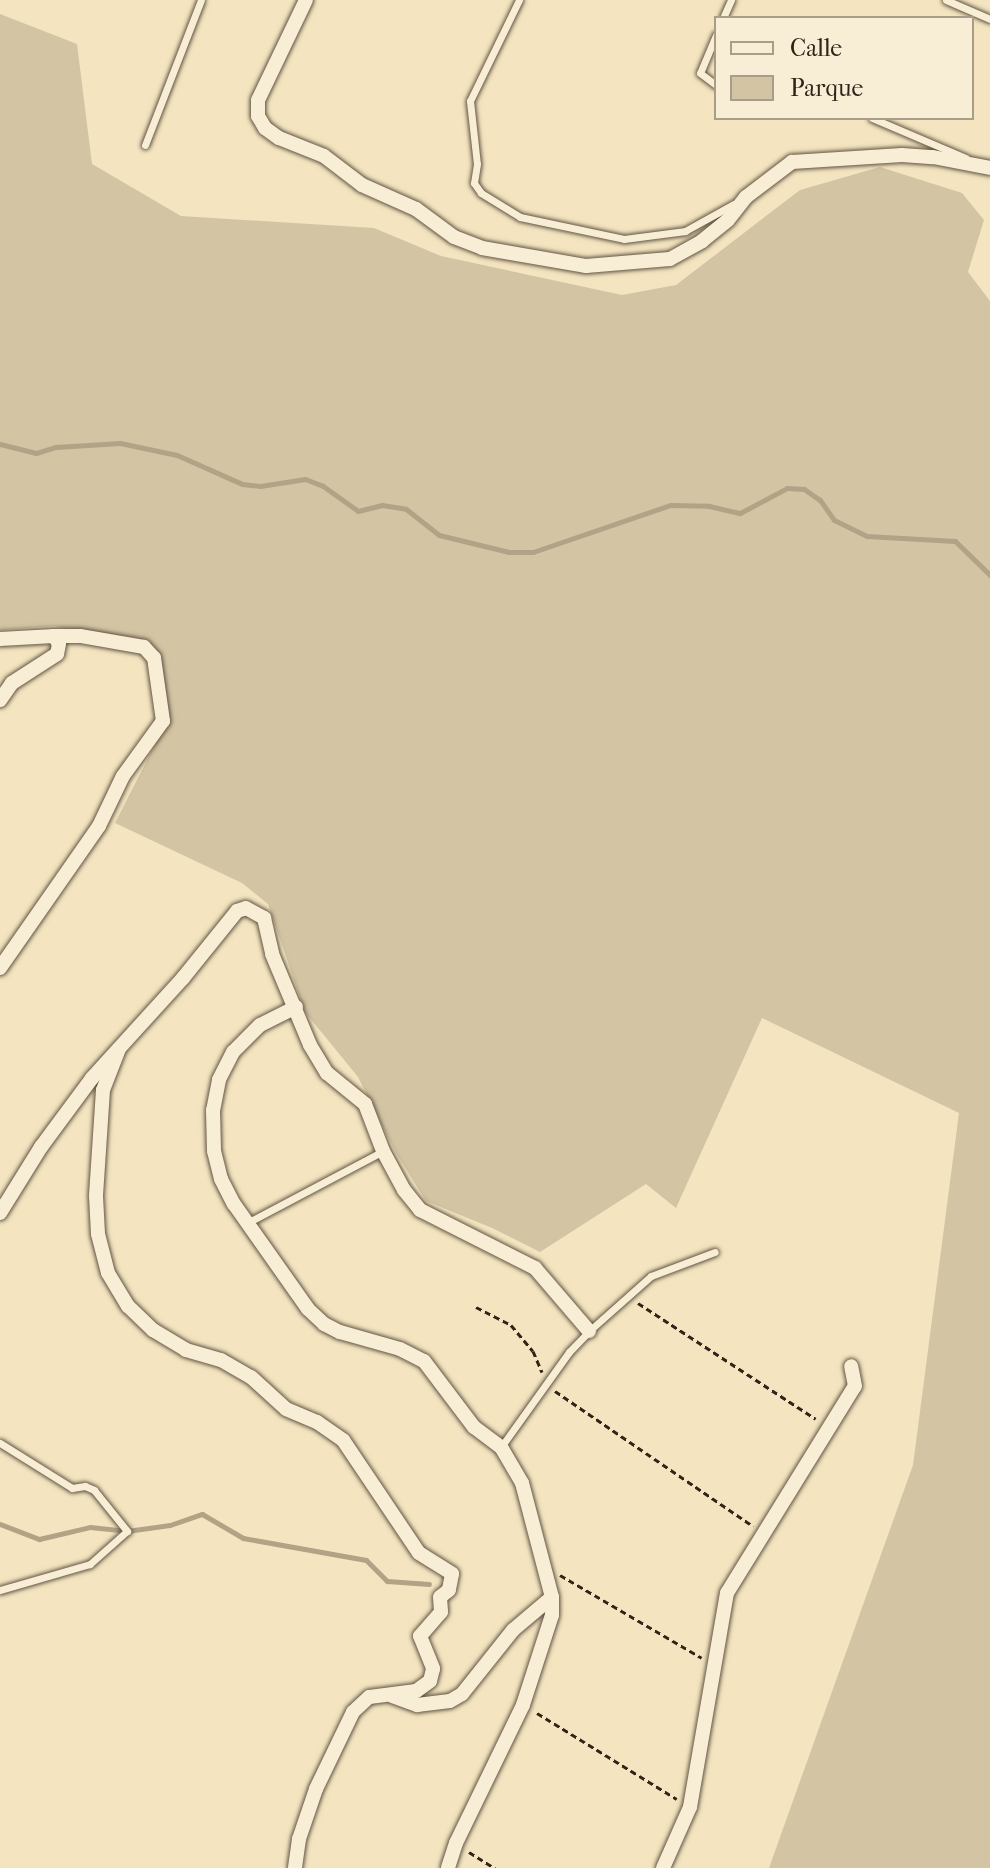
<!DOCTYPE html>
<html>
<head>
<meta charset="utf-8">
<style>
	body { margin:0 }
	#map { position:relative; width:990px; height:1868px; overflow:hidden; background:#f4e5c0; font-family:"IM FELL French Canon",serif }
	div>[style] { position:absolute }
	.green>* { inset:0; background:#d3c4a4 }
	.stream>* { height:5px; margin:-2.5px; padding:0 2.5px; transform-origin:2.5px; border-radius:2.5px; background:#b2a387 }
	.path>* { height:3px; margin-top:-1.5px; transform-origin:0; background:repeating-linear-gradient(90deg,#322319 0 6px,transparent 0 10px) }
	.roads { filter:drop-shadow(0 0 2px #625443) drop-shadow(0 0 2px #625443) }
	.lane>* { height:7px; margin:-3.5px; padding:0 3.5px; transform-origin:3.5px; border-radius:3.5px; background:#f8eed6 }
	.street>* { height:14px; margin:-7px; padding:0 7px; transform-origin:7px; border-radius:7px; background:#f8eed6 }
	span { translate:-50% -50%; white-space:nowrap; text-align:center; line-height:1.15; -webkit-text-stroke:7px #f8eed6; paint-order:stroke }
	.legend { position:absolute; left:714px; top:16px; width:260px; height:104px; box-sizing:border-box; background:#f8eed6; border:2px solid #a99d8a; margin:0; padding:10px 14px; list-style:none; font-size:24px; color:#322319 }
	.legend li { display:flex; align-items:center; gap:16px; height:40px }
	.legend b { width:40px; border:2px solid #a99d8a }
</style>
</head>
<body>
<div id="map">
	<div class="green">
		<div style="clip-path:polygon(0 14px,77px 44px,92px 164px,181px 216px,374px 228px,441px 256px,622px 295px,676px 285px,800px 190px,880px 167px,962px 193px,984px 220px,968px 272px,990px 301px,990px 1868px,769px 1868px,913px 1465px,959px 1113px,762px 1018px,676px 1208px,646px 1184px,540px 1252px,492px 1228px,426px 1201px,396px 1153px,358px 1077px,305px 1012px,268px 904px,242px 883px,115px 823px,166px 723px,142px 646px,54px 626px,0 630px)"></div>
	</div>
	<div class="stream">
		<div style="left:0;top:444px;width:37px;rotate:14deg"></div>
		<div style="left:36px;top:453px;width:21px;rotate:-17deg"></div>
		<div style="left:56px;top:447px;width:64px;rotate:-3.6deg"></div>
		<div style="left:120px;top:443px;width:58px;rotate:11.9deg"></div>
		<div style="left:177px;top:455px;width:71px;rotate:24deg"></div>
		<div style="left:242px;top:484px;width:18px;rotate:6deg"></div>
		<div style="left:260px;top:486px;width:46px;rotate:-8.8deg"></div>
		<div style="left:305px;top:479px;width:19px;rotate:21deg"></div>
		<div style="left:323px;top:486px;width:43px;rotate:35.5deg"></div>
		<div style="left:358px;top:511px;width:25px;rotate:-14deg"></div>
		<div style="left:382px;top:505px;width:24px;rotate:9deg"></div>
		<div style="left:406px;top:509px;width:42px;rotate:38.2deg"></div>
		<div style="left:439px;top:535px;width:72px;rotate:13.7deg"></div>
		<div style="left:509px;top:552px;width:24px"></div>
		<div style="left:533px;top:552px;width:145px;rotate:-18.9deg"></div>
		<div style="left:670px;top:505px;width:39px;rotate:1deg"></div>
		<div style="left:709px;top:506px;width:32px;rotate:13deg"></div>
		<div style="left:740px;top:513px;width:53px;rotate:-28deg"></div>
		<div style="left:787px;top:488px;width:17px;rotate:3deg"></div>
		<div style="left:804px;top:489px;width:19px;rotate:35deg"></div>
		<div style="left:820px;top:500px;width:24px;rotate:55deg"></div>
		<div style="left:834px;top:520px;width:37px;rotate:26deg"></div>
		<div style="left:867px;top:536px;width:88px;rotate:3.3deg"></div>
		<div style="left:955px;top:541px;width:49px;rotate:44.2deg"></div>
		<div style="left:0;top:1524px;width:42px;rotate:21deg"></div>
		<div style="left:39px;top:1539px;width:52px;rotate:-13.2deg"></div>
		<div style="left:90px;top:1527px;width:37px;rotate:6deg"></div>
		<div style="left:127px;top:1531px;width:43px;rotate:-7.9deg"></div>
		<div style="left:170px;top:1525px;width:34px;rotate:-19deg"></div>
		<div style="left:202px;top:1514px;width:48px;rotate:30.3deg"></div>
		<div style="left:243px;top:1538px;width:125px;rotate:10.1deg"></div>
		<div style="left:366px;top:1560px;width:30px;rotate:45deg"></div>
		<div style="left:387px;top:1581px;width:42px;rotate:4.1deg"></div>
	</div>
	<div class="path">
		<div style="left:638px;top:1303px;width:212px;rotate:33.1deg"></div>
		<div style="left:476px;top:1307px;width:39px;rotate:27deg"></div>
		<div style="left:511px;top:1325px;width:34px;rotate:50deg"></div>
		<div style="left:533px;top:1351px;width:23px;rotate:67deg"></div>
		<div style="left:555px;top:1391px;width:240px;rotate:34.3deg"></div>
		<div style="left:560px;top:1575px;width:164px;rotate:30.3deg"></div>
		<div style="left:537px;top:1713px;width:164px;rotate:31.6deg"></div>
		<div style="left:469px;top:1852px;width:31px;rotate:32deg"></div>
	</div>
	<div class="roads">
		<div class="lane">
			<div style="left:519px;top:0;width:112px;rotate:115.9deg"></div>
			<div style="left:470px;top:101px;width:63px;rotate:83.7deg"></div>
			<div style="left:477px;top:164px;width:19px;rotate:99deg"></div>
			<div style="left:474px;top:183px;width:12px;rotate:55deg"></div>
			<div style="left:481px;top:193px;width:46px;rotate:31.6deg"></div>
			<div style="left:520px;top:217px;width:106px;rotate:11.9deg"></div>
			<div style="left:624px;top:239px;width:62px;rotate:-7.5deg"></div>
			<div style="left:685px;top:231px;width:56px;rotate:-28.9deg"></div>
			<div style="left:946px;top:0;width:48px;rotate:23.4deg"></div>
			<div style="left:723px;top:18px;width:20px;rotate:-66deg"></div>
			<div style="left:716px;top:35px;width:41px;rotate:112.8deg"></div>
			<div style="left:700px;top:73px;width:20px;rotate:37deg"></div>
			<div style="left:872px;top:118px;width:102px;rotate:23.1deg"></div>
			<div style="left:145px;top:145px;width:155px;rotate:-68.9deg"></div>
			<div style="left:247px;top:1223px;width:154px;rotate:-27.9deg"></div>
			<div style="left:0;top:1443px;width:85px;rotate:32deg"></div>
			<div style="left:72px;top:1488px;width:13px;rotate:-9deg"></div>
			<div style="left:85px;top:1486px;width:10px;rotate:24deg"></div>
			<div style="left:94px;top:1490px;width:53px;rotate:51.2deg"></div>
			<div style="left:127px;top:1531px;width:50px;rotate:138.3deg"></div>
			<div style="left:90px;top:1564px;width:94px;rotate:163.9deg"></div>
			<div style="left:501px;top:1447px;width:117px;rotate:-54.4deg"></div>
			<div style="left:569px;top:1352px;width:29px;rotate:-46deg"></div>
			<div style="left:589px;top:1331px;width:83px;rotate:-41.6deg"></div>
			<div style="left:651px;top:1276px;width:68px;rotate:-20.6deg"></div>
		</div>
		<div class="street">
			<div style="left:306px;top:0;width:111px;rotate:115.6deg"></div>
			<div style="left:258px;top:100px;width:16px;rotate:90deg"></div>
			<div style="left:258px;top:116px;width:14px;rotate:60deg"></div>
			<div style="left:265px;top:128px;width:17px;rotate:36deg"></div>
			<div style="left:279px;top:138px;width:48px;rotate:21.8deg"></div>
			<div style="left:324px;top:156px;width:48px;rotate:37.3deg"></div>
			<div style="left:362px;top:185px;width:59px;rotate:24deg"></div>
			<div style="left:416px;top:209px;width:47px;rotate:36.4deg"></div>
			<div style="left:454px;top:237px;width:30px;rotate:21deg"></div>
			<div style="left:482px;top:248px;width:106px;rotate:9.8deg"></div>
			<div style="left:586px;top:266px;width:84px;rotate:-4.8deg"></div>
			<div style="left:670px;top:259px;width:37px;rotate:-29deg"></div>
			<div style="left:702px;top:241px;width:33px;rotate:-39deg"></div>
			<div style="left:728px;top:220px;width:29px;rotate:-52deg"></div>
			<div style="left:746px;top:197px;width:58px;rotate:-37.3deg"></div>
			<div style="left:792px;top:162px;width:110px;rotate:-3.6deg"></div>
			<div style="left:902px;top:155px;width:31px;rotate:4deg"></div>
			<div style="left:933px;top:157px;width:58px;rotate:10.9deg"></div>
			<div style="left:0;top:639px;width:54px;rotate:-3.2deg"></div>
			<div style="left:54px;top:636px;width:9px;rotate:58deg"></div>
			<div style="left:59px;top:644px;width:10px;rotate:101deg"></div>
			<div style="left:57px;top:654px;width:54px;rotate:147.2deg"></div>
			<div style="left:12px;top:683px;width:21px;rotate:125deg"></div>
			<div style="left:0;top:968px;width:173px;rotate:-55.1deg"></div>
			<div style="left:99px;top:826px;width:55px;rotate:-64.4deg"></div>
			<div style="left:123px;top:776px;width:68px;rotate:-54deg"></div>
			<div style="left:163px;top:721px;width:64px;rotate:-98.1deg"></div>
			<div style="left:154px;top:658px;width:15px;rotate:-132deg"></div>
			<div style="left:144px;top:647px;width:65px;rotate:-170.2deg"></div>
			<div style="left:80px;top:636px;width:26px;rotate:180deg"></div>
			<div style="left:296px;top:1007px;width:40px;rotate:153.4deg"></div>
			<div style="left:260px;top:1025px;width:38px;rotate:135deg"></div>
			<div style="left:233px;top:1052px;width:31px;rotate:117deg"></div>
			<div style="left:219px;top:1080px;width:31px;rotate:101deg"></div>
			<div style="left:213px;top:1110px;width:41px;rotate:88.6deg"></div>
			<div style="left:214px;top:1151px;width:29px;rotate:76deg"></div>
			<div style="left:221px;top:1179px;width:28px;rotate:63deg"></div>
			<div style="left:234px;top:1204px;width:128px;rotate:54.8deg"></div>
			<div style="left:308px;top:1309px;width:22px;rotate:43deg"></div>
			<div style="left:324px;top:1324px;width:18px;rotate:27deg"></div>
			<div style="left:340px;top:1332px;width:62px;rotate:15.8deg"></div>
			<div style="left:400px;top:1349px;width:27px;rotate:27deg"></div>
			<div style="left:424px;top:1361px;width:83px;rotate:52.9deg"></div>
			<div style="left:474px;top:1427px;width:34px;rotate:37deg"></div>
			<div style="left:501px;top:1447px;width:42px;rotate:59.7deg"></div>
			<div style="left:522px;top:1483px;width:118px;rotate:75.3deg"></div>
			<div style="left:552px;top:1597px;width:18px;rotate:90deg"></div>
			<div style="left:552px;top:1615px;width:95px;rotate:107.9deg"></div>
			<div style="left:523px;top:1705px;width:153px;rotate:115.9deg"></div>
			<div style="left:456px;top:1843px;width:26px;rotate:108deg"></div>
			<div style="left:119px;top:1049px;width:44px;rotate:111.3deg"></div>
			<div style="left:103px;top:1090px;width:106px;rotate:93.8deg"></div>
			<div style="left:96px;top:1196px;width:38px;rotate:87deg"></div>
			<div style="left:98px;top:1234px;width:40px;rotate:75.6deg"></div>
			<div style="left:108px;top:1273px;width:39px;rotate:59deg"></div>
			<div style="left:128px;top:1306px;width:35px;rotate:44deg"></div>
			<div style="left:153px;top:1330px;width:39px;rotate:31deg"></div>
			<div style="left:186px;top:1350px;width:36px;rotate:16deg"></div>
			<div style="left:221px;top:1360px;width:34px;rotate:30deg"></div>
			<div style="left:251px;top:1377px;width:47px;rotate:42.4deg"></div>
			<div style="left:286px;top:1409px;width:34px;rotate:23deg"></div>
			<div style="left:317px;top:1422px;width:32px;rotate:35deg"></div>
			<div style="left:343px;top:1440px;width:136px;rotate:56.1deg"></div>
			<div style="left:419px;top:1553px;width:39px;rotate:32deg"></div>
			<div style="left:452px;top:1574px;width:16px;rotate:101deg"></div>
			<div style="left:449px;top:1590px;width:11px;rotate:142deg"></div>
			<div style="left:440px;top:1597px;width:15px;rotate:86deg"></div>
			<div style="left:441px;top:1612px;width:32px;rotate:131deg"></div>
			<div style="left:420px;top:1636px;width:35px;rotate:68deg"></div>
			<div style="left:433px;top:1669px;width:12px;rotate:104deg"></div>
			<div style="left:430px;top:1681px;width:17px;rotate:144deg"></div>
			<div style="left:416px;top:1691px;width:47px;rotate:172.7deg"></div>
			<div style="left:369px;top:1697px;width:22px;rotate:137deg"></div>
			<div style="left:353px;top:1712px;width:85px;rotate:115.7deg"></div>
			<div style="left:316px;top:1789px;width:53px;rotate:108.8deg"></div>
			<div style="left:299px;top:1839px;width:29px;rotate:98deg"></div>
			<div style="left:0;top:1213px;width:78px;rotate:-58.2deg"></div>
			<div style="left:41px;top:1147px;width:86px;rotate:-53.5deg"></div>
			<div style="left:92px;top:1078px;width:135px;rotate:-47.7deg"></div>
			<div style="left:183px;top:978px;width:86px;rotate:-51.1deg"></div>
			<div style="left:237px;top:911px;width:9px;rotate:-18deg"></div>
			<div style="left:246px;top:908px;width:21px;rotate:29deg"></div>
			<div style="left:264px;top:918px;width:37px;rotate:77deg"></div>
			<div style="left:272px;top:954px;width:99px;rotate:67.3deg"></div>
			<div style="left:310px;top:1045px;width:33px;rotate:59deg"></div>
			<div style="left:327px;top:1073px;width:49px;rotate:39.2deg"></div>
			<div style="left:365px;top:1104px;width:50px;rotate:69deg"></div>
			<div style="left:383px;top:1151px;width:44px;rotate:61.7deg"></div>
			<div style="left:404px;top:1190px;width:26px;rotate:51deg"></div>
			<div style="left:420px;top:1210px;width:129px;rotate:26.8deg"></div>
			<div style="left:535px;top:1268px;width:83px;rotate:49.4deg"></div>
			<div style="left:392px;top:1696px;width:27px;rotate:20deg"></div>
			<div style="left:417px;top:1705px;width:33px;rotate:-7deg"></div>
			<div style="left:450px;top:1701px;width:14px;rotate:-30deg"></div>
			<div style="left:462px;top:1694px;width:82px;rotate:-51.4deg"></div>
			<div style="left:513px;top:1630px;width:51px;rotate:-40.2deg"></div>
			<div style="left:663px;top:1868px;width:67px;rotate:-66.1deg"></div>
			<div style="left:690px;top:1807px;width:217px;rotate:-80.2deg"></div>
			<div style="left:727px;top:1593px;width:243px;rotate:-58.3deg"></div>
			<div style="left:855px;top:1386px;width:20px;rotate:-101deg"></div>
		</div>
	</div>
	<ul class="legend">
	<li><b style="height:10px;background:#f8eed6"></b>Calle</li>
	<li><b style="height:22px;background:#d3c4a4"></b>Parque</li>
	</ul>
</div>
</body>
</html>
